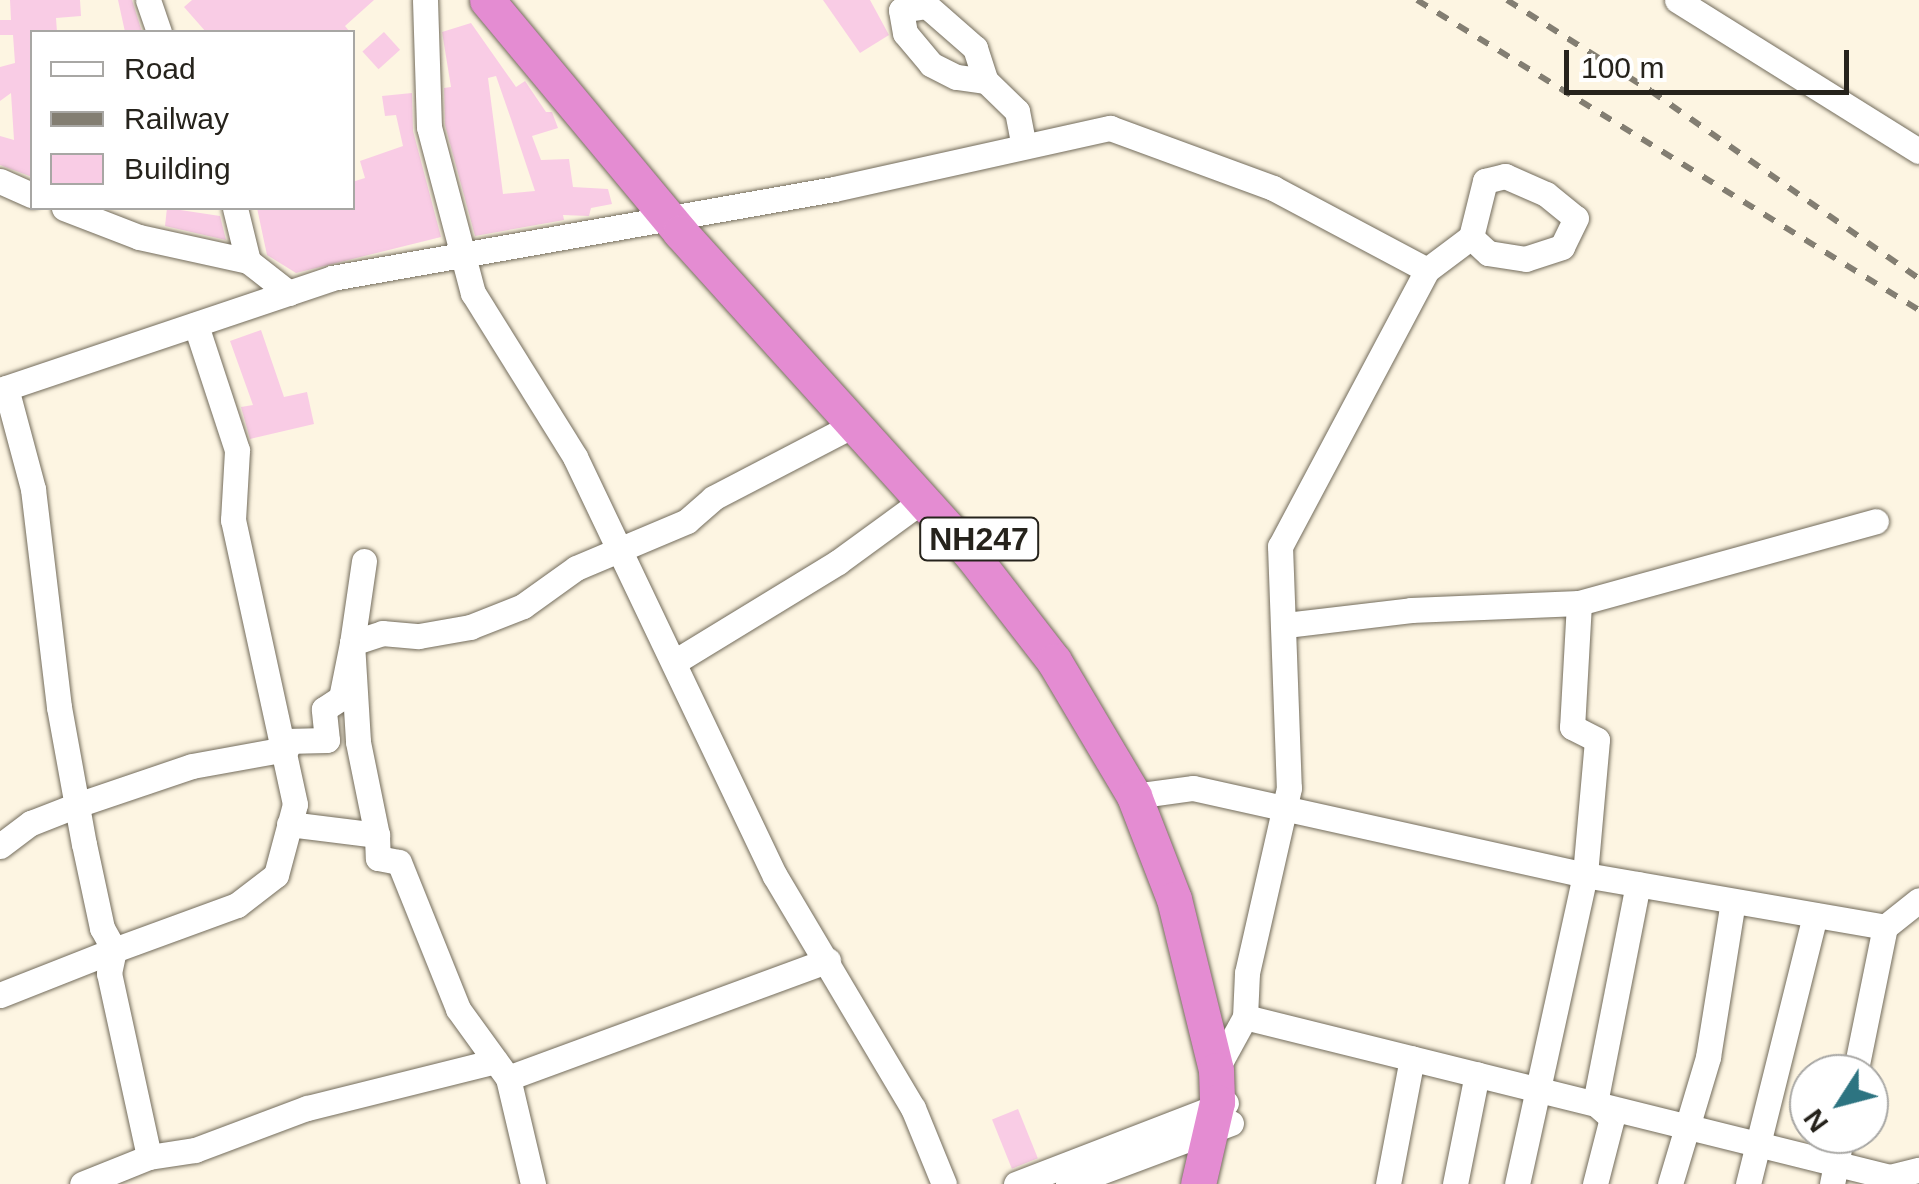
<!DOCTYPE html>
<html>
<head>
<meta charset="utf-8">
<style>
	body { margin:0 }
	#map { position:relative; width:1919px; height:1184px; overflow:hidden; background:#fdf5e2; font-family:Arial,sans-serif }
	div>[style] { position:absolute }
	.building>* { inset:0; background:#f9cce5; transform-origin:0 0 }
	.roads { filter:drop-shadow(0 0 2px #736c5c) drop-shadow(0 0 2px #736c5c) }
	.minor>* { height:25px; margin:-12.5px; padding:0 12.5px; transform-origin:12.5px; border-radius:12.5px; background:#fff }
	.highway>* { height:35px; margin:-17.5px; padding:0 17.5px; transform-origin:17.5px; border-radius:17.5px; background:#e48cd2 }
	.rail>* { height:6px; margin-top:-3px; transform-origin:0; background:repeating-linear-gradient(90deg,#837e72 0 12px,transparent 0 24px) }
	span { translate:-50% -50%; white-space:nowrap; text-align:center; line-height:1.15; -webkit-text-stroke:9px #fff; paint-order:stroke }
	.shield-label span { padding:2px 8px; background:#fff; border:2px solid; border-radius:8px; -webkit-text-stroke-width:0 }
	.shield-label { font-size:32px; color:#26231c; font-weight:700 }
	.legend { position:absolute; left:30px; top:30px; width:325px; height:180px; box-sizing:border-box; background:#fff; border:2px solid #a8a7a4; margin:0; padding:12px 18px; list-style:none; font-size:30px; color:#26231c }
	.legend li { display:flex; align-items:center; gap:20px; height:50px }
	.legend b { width:50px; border:2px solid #a8a7a4 }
	.north { position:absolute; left:1789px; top:1054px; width:100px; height:100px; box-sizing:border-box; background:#fff; border:2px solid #a8a7a4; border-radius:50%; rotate:234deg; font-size:28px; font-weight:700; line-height:40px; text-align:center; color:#26231c }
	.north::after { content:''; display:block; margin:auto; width:35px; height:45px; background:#2d7481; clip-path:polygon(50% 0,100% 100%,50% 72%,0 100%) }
	.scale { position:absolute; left:1564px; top:50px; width:285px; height:45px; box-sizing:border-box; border:5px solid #26231c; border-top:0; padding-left:12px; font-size:30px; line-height:35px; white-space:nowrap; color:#26231c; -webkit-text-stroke:8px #fff; paint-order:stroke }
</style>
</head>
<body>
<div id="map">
	<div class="building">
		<div style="clip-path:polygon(10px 0,80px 0,81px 16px,56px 18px,57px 32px,32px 32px,32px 177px,0 165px,0 136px,14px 140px,11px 93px,0 101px,0 67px,15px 63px,13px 35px,0 35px,0 20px,11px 20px)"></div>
		<div style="clip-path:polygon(118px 0,132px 0,142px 32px,125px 32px)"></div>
		<div style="clip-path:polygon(192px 0,374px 0,345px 26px,350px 32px,206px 32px,184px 7px)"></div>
		<div style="clip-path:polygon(823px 0,870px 0,889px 35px,860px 53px)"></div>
		<div style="clip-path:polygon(evenodd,471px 23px,516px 87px,525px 81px,546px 112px,552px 112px,558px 128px,532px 136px,541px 160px,569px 159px,573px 187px,608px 189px,612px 204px,591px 208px,589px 216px,563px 215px,564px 220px,475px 236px,445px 125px,444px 88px,451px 87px,442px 32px,471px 23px,496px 76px,511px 119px,535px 191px,503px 194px,488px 78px,496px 76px)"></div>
		<div style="left:384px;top:32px;width:24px;height:29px;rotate:48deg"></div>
		<div style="clip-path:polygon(412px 93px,413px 131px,441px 237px,296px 273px,267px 255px,257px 208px,352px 208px,352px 182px,365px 178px,360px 161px,403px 146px,396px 115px,385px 116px,382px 96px)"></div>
		<div style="clip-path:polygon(167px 208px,220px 216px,226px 240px,165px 226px)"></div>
		<div style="clip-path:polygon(261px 330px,284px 397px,307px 392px,314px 424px,250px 439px,241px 407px,253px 405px,230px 341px)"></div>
		<div style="left:1018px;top:1109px;width:53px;height:28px;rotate:68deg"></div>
	</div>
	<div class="roads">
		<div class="minor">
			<div style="left:148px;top:0;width:34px;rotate:71deg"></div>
			<div style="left:425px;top:0;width:127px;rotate:88.2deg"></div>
			<div style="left:429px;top:127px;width:172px;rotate:75.2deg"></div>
			<div style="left:473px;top:293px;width:193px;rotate:58.1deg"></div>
			<div style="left:575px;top:457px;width:464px;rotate:64.5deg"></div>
			<div style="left:775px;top:876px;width:270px;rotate:59.3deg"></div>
			<div style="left:913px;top:1108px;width:82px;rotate:67.8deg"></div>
			<div style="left:1677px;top:0;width:285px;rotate:32deg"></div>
			<div style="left:986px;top:81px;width:30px;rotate:-172deg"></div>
			<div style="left:956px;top:77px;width:28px;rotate:-153deg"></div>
			<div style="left:931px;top:64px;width:40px;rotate:-130deg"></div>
			<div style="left:905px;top:33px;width:23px;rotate:-100deg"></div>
			<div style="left:901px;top:10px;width:26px;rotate:-9deg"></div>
			<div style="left:927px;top:6px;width:64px;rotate:41.2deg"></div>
			<div style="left:975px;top:48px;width:35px;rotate:72deg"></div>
			<div style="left:986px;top:81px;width:43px;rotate:44.1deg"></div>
			<div style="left:1017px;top:111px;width:33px;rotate:79deg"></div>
			<div style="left:0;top:181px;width:35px;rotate:24deg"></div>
			<div style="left:64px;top:208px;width:80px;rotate:21.1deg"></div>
			<div style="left:139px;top:237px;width:112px;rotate:12.4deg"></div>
			<div style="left:248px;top:261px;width:52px;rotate:38deg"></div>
			<div style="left:235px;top:208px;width:55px;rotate:76.2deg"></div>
			<div style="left:1427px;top:270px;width:55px;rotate:-36.9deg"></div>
			<div style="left:1471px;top:237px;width:58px;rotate:-76deg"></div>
			<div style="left:1485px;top:181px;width:21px;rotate:-14deg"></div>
			<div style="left:1505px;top:176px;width:45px;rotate:23.7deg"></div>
			<div style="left:1546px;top:194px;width:38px;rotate:39deg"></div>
			<div style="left:1576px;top:218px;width:32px;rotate:116deg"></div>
			<div style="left:1562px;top:247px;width:38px;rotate:162deg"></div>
			<div style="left:1526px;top:259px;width:38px;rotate:-171deg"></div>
			<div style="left:1488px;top:253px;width:23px;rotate:-137deg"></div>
			<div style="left:6px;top:388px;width:105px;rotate:75deg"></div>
			<div style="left:33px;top:489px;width:220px;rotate:83.2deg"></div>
			<div style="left:59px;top:707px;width:139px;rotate:79.7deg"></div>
			<div style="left:84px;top:844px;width:86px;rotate:77.9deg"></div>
			<div style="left:102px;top:928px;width:25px;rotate:61deg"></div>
			<div style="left:114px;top:950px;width:131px;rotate:-20.1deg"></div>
			<div style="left:237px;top:905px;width:49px;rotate:-37.6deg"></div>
			<div style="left:276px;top:875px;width:73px;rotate:-75deg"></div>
			<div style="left:295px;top:804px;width:291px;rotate:-102.3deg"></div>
			<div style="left:233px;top:520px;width:70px;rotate:-86.7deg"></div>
			<div style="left:237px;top:450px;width:132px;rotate:-108.2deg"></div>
			<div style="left:0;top:390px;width:350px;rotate:-18.6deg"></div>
			<div style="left:332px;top:278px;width:510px;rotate:-10.05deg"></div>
			<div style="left:834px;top:189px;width:283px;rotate:-12.5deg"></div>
			<div style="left:1110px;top:128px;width:174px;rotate:20.2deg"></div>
			<div style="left:1273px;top:188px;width:174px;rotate:28deg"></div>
			<div style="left:1427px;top:270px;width:313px;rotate:118deg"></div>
			<div style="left:1280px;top:546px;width:242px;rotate:87.9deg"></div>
			<div style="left:1289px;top:788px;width:190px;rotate:102.8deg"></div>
			<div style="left:1247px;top:973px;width:44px;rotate:92.6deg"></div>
			<div style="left:1245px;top:1017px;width:60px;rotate:118.7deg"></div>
			<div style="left:364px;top:561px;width:83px;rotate:98.3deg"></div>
			<div style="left:352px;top:643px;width:99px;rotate:86.5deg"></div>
			<div style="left:358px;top:742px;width:95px;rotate:78.5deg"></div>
			<div style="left:1579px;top:603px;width:308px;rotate:-15.4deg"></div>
			<div style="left:1286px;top:625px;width:126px;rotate:-6.8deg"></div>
			<div style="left:1411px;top:610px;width:168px;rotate:-2.4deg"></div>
			<div style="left:1579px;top:603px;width:124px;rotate:93.2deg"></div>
			<div style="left:1572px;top:727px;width:28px;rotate:27deg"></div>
			<div style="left:1597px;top:740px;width:136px;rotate:95.1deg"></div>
			<div style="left:1585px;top:875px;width:316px;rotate:102.4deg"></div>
			<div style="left:676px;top:661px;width:190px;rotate:-31.4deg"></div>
			<div style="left:838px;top:562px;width:105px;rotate:-36.1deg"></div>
			<div style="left:285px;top:741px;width:42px;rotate:-1.4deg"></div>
			<div style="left:327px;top:740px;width:31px;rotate:-96deg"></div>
			<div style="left:324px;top:709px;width:20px;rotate:-33deg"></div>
			<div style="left:341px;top:698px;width:56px;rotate:-78.7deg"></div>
			<div style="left:352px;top:643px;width:32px;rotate:-18deg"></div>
			<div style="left:382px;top:633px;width:37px;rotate:5deg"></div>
			<div style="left:419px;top:636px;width:52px;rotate:-10deg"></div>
			<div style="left:470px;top:627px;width:57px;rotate:-21.6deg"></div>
			<div style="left:523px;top:606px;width:65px;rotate:-35.6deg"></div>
			<div style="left:576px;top:568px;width:121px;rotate:-22.9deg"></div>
			<div style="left:687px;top:521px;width:35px;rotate:-41deg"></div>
			<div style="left:713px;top:498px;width:160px;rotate:-27.5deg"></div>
			<div style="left:1134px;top:796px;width:60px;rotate:-7.7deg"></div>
			<div style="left:1193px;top:788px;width:402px;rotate:12.5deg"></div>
			<div style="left:1585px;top:875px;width:304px;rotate:9.8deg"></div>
			<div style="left:289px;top:824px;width:89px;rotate:7.1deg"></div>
			<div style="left:377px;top:835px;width:23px;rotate:88deg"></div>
			<div style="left:378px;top:858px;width:21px;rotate:11deg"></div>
			<div style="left:399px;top:862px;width:158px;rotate:68.1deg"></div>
			<div style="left:458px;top:1009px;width:85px;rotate:54.1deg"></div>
			<div style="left:508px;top:1078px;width:109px;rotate:76.7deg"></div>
			<div style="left:0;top:846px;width:39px;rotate:-37deg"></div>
			<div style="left:31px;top:823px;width:49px;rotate:-21.4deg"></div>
			<div style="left:77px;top:805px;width:121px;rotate:-18.7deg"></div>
			<div style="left:192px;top:766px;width:96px;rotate:-10.3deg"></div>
			<div style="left:0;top:995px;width:123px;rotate:-21.5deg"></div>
			<div style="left:114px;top:950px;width:24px;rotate:102deg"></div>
			<div style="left:109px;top:973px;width:188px;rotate:77.7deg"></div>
			<div style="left:149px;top:1157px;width:72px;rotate:158.1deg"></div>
			<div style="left:1245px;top:1017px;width:665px;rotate:13.93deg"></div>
			<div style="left:1890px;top:1177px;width:30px;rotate:-14deg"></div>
			<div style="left:1855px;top:1074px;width:150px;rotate:-78.5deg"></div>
			<div style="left:1885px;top:927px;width:43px;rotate:-38.5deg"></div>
			<div style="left:508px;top:1078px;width:341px;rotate:-20.2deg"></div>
			<div style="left:149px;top:1157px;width:47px;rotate:-8.7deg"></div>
			<div style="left:195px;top:1150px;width:120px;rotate:-20.6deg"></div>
			<div style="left:307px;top:1108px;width:194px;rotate:-14deg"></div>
			<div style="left:1016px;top:1184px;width:225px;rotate:-21.1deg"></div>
			<div style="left:1068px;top:1184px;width:174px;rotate:-20.5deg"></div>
			<div style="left:1388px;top:1184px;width:128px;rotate:-79.2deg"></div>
			<div style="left:1455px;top:1184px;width:112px;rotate:-78.7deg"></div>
			<div style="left:1595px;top:1184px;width:68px;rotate:-75.6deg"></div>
			<div style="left:1612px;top:1118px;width:23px;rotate:-139deg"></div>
			<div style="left:1595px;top:1103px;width:223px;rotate:-78.9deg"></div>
			<div style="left:1670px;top:1184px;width:133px;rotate:-73.3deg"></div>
			<div style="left:1708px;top:1057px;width:158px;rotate:-80.9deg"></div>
			<div style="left:1748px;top:1184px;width:277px;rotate:-76deg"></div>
			<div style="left:1832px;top:1184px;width:51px;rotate:-78.7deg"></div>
		</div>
		<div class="highway">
			<div style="left:487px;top:0;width:302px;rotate:50.2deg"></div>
			<div style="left:680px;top:232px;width:434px;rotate:47.9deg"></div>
			<div style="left:971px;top:554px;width:135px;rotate:52.2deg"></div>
			<div style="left:1054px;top:661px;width:157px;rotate:59.3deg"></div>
			<div style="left:1134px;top:796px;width:110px;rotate:68.8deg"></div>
			<div style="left:1174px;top:899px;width:176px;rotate:76.2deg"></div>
			<div style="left:1216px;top:1070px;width:32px;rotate:88deg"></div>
			<div style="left:1217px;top:1102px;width:84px;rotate:103deg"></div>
		</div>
	</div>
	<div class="rail">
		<div style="left:1417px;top:0;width:590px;rotate:31.7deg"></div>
		<div style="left:1507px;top:0;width:170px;rotate:32.3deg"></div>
		<div style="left:1651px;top:91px;width:327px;rotate:35deg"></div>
	</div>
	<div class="shield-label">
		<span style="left:979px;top:539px">NH247</span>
	</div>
	<ul class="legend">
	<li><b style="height:12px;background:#fff"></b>Road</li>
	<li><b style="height:12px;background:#837e72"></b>Railway</li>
	<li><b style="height:28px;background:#f9cce5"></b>Building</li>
	</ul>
	<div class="north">N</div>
	<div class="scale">100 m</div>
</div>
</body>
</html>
